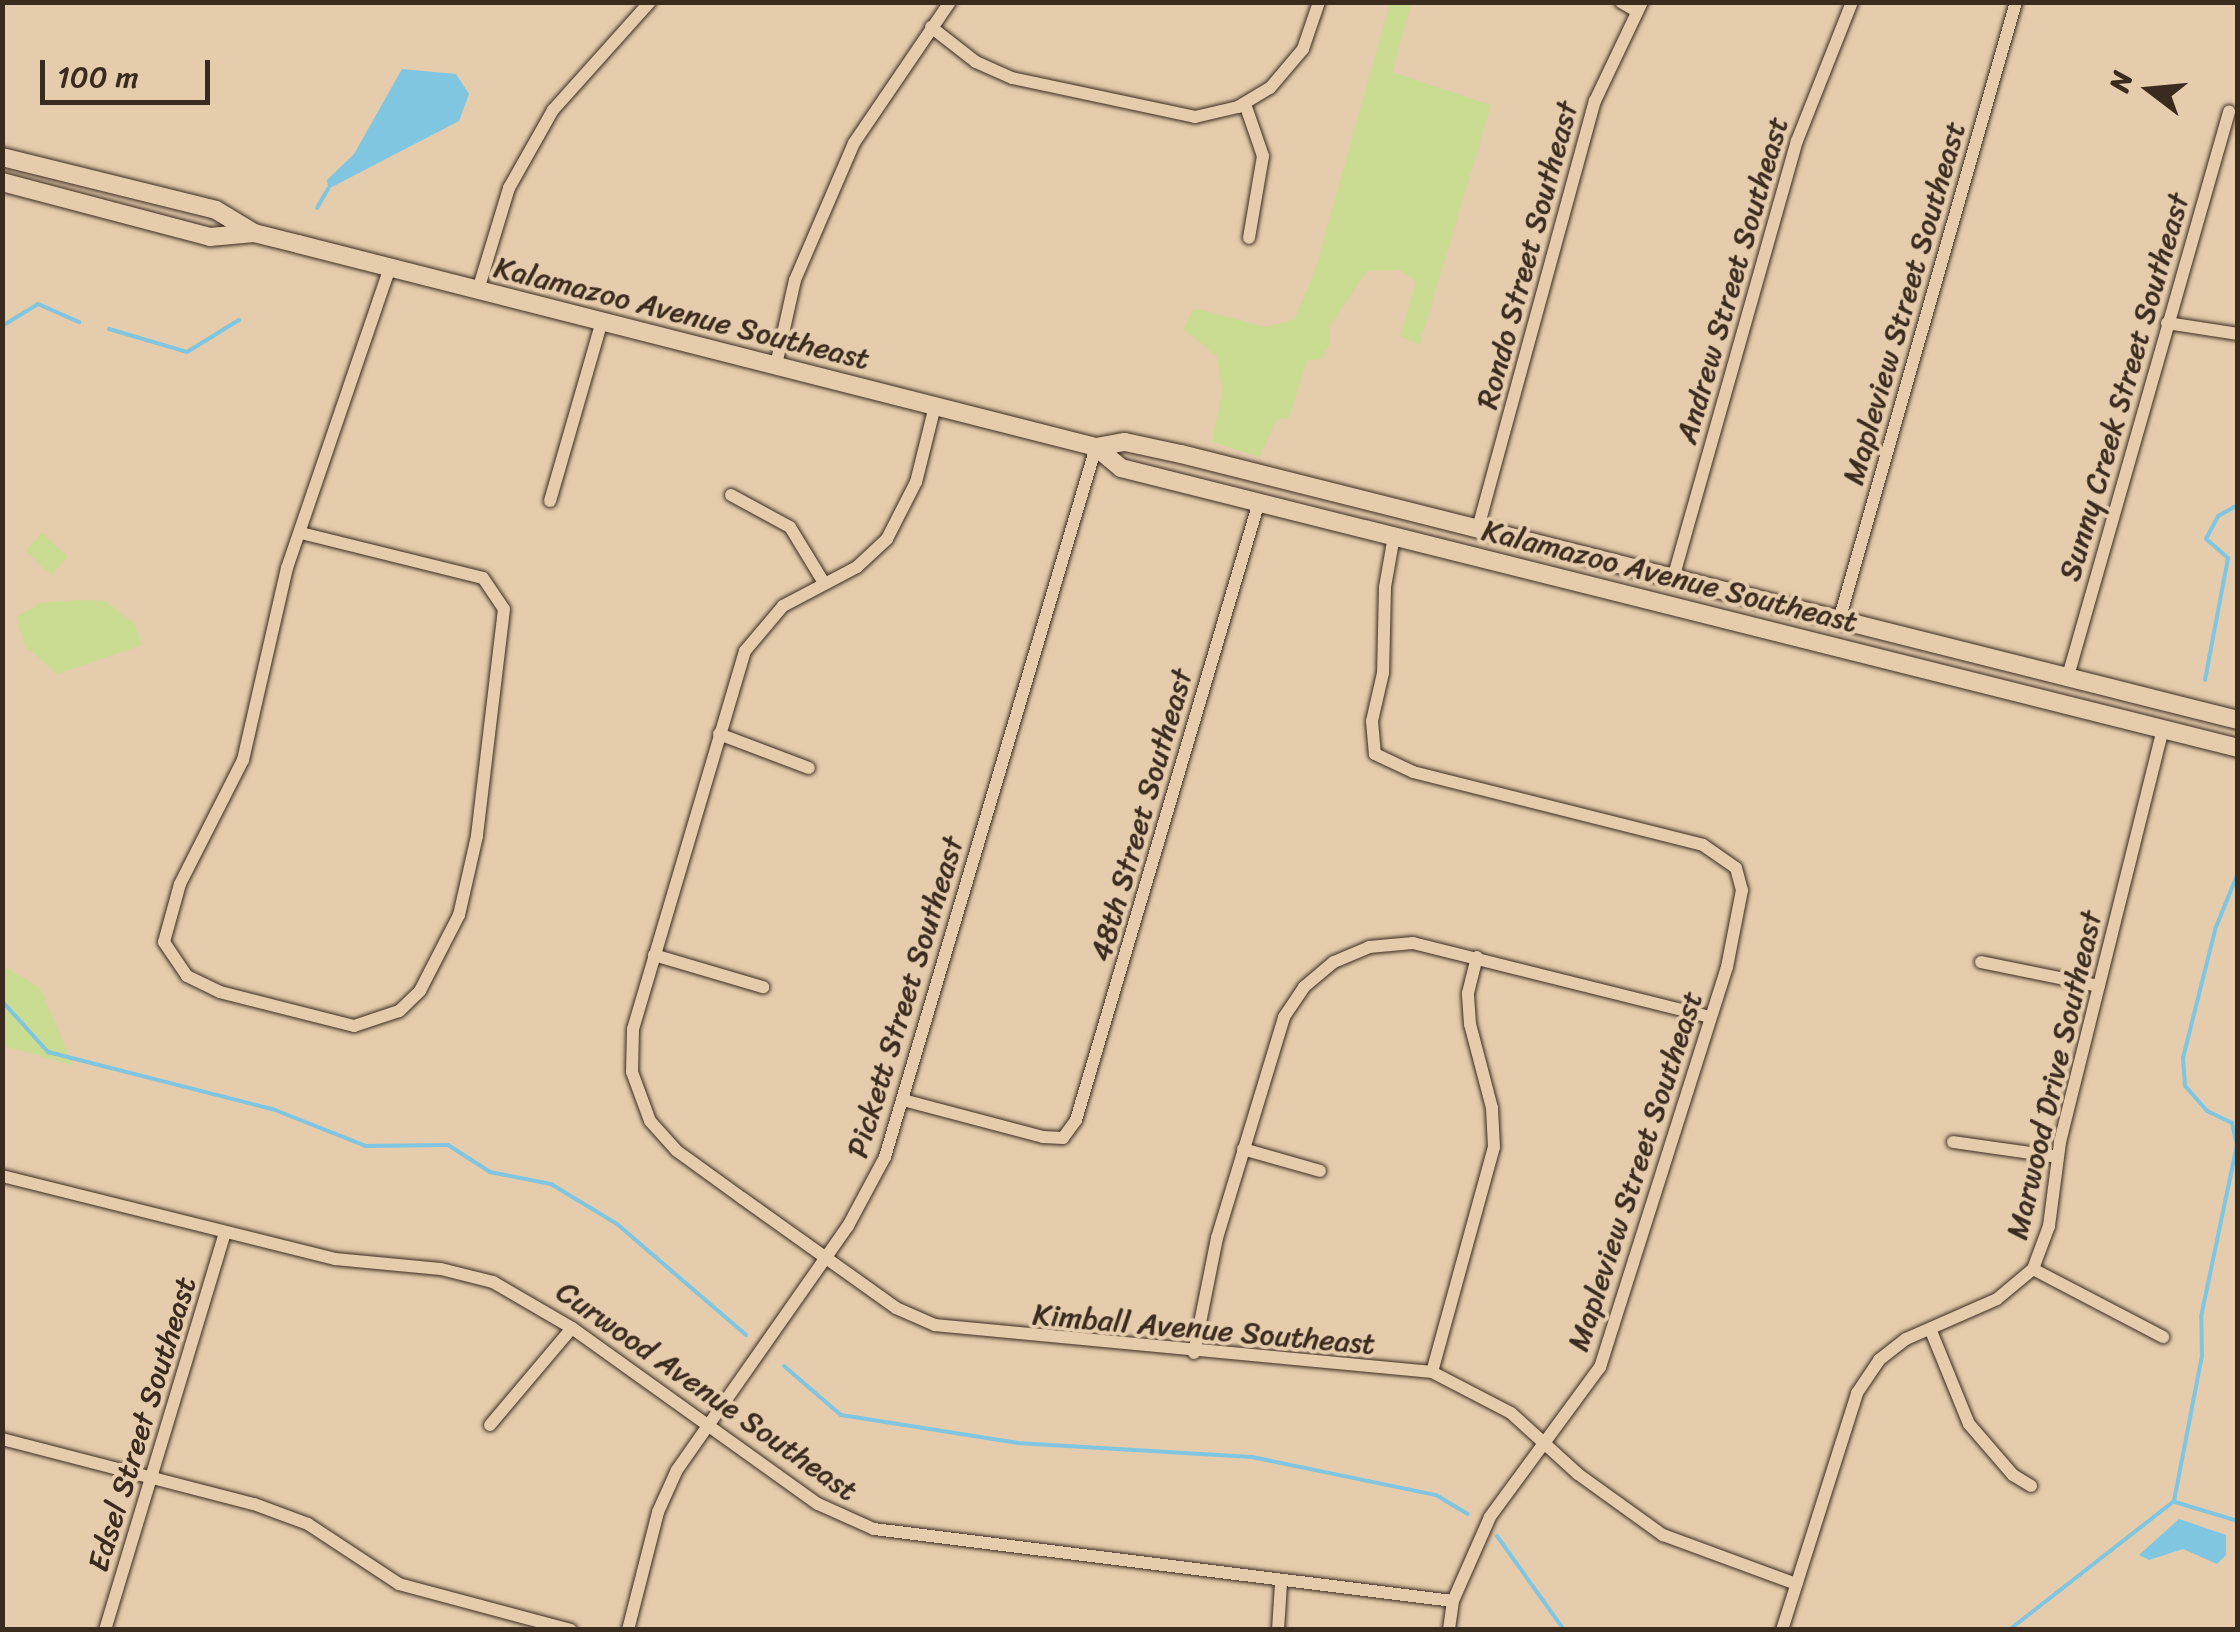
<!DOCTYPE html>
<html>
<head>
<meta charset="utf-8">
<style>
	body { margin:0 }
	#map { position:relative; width:2240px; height:1632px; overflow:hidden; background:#e4ccac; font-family:Sriracha,sans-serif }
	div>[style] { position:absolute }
	.green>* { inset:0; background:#cadc91; transform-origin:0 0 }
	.water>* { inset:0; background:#80c6e1 }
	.stream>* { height:4px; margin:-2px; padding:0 2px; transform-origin:2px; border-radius:2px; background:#80c6e1 }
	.roads { filter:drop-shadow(0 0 2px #3b2a1e) drop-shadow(0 0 2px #3b2a1e) }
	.street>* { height:12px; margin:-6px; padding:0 6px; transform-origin:6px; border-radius:6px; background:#e4ccac }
	.secondary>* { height:18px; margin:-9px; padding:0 9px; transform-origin:9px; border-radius:9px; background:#e4ccac }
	span { translate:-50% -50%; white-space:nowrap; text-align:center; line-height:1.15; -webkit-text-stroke:8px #e4ccac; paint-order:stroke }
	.street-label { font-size:30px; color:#3b2a1e }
	.frame { position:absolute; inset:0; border:5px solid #3b2a1e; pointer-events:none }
	.north { position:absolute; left:2100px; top:40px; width:100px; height:100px; -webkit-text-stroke:8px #e4ccac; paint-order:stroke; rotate:286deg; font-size:28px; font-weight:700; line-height:40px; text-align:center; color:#3b2a1e }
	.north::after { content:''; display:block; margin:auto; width:35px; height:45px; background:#3b2a1e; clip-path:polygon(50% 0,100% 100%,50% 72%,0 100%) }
	.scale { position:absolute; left:40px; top:60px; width:170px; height:45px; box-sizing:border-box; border:5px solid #3b2a1e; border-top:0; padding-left:12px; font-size:30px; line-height:35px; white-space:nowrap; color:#3b2a1e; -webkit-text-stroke:8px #e4ccac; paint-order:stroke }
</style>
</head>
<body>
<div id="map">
	<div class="green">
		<div style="clip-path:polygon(1390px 3px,1411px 3px,1392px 72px,1491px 105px,1419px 345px,1400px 336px,1416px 282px,1401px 270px,1367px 271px,1330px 325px,1330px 344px,1321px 359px,1307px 360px,1289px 418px,1276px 420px,1259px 457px,1212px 442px,1222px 392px,1217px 356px,1183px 329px,1194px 308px,1265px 327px,1294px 320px,1315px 270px)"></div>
		<div style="left:42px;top:533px;width:35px;height:24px;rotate:43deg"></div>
		<div style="clip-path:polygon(87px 600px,105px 601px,135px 624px,142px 645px,57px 674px,25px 646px,16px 617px,43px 602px)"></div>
		<div style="clip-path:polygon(3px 966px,40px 988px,73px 1065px,3px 1046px)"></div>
	</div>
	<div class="water">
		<div style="clip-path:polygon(402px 69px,456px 74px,469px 94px,459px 121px,328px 189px,327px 180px,354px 154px)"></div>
		<div style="clip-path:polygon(2179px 1519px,2226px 1535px,2226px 1555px,2217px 1564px,2183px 1549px,2149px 1560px,2139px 1555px)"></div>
	</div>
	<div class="stream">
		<div style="left:317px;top:208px;width:22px;rotate:-60deg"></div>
		<div style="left:2px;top:326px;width:42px;rotate:-31.4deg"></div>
		<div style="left:38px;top:304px;width:45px;rotate:23.7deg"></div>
		<div style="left:109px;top:329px;width:81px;rotate:16.4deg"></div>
		<div style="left:187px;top:352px;width:61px;rotate:-31.6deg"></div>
		<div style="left:2205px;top:680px;width:124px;rotate:-79.3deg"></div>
		<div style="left:2228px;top:558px;width:29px;rotate:-139deg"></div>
		<div style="left:2206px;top:539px;width:26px;rotate:-62deg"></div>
		<div style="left:2218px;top:516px;width:23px;rotate:-29deg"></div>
		<div style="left:2px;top:1001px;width:69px;rotate:48deg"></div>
		<div style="left:48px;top:1052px;width:234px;rotate:14.3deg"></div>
		<div style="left:275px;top:1110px;width:98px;rotate:21.6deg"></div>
		<div style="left:366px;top:1146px;width:82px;rotate:-0.7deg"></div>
		<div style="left:448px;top:1145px;width:50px;rotate:32.7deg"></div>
		<div style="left:490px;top:1172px;width:62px;rotate:11.1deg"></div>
		<div style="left:551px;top:1184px;width:77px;rotate:31.2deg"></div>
		<div style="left:617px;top:1224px;width:170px;rotate:40.7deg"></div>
		<div style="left:784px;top:1366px;width:75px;rotate:40.7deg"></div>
		<div style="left:841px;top:1415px;width:178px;rotate:9deg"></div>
		<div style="left:1017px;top:1443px;width:235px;rotate:3.4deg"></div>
		<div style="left:1252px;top:1457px;width:188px;rotate:11.7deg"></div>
		<div style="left:1436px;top:1495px;width:37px;rotate:31deg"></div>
		<div style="left:2175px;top:1502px;width:66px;rotate:16.8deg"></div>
		<div style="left:1497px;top:1536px;width:115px;rotate:54.5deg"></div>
		<div style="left:2009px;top:1630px;width:209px;rotate:-38deg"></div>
		<div style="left:2174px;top:1501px;width:148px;rotate:-79.1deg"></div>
		<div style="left:2202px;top:1356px;width:39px;rotate:-91deg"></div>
		<div style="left:2201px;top:1317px;width:176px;rotate:-78.2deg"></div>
		<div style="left:2237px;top:1145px;width:23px;rotate:-103deg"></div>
		<div style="left:2232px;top:1123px;width:28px;rotate:-154deg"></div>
		<div style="left:2207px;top:1111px;width:33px;rotate:-131deg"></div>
		<div style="left:2185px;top:1086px;width:28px;rotate:-94deg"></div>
		<div style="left:2183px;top:1058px;width:135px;rotate:-75.9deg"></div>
		<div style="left:2216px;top:927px;width:58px;rotate:-67.8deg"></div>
	</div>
	<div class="roads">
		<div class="street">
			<div style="left:1621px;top:2px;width:16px;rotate:30deg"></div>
			<div style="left:931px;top:27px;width:57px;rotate:37.9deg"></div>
			<div style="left:976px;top:62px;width:39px;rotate:24deg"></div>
			<div style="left:1012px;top:78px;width:187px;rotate:12deg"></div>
			<div style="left:1195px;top:117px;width:44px;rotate:-13.1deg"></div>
			<div style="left:1238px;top:107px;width:37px;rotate:-31deg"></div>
			<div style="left:1270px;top:88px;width:51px;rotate:-49.8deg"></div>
			<div style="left:1303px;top:49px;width:50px;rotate:-71.2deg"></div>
			<div style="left:1245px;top:104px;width:55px;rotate:70.9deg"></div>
			<div style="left:1263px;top:156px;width:83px;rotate:99.7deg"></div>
			<div style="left:478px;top:290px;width:107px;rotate:-73.1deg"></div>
			<div style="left:509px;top:188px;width:90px;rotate:-60.6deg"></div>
			<div style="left:553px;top:110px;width:145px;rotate:-48.1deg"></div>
			<div style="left:2167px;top:323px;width:72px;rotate:8.8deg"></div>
			<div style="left:776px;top:365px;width:87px;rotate:-77.4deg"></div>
			<div style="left:795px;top:280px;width:149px;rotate:-66.7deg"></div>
			<div style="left:854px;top:143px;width:171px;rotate:-55.8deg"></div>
			<div style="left:935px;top:406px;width:78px;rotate:104deg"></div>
			<div style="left:916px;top:482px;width:64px;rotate:117deg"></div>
			<div style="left:887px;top:539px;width:41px;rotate:137deg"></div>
			<div style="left:857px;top:567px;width:84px;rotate:152.2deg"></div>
			<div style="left:783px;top:606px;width:59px;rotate:130.2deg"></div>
			<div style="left:745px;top:651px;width:394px;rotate:106.5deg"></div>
			<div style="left:633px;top:1029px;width:43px;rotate:91.3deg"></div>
			<div style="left:632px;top:1072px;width:52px;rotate:69.8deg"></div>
			<div style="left:650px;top:1121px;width:40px;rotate:48deg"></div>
			<div style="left:677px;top:1151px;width:80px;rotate:35.9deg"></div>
			<div style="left:742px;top:1198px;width:189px;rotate:35.5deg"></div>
			<div style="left:896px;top:1308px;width:43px;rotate:23.6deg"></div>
			<div style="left:935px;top:1325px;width:499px;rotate:5.4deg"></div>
			<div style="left:1432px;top:1372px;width:89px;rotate:27.4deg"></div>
			<div style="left:1511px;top:1413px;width:91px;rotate:42.3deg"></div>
			<div style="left:1578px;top:1474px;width:105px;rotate:35.7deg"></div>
			<div style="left:1663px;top:1535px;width:142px;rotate:20.2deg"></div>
			<div style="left:731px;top:495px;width:67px;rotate:28.5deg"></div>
			<div style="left:790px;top:527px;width:66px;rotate:58.7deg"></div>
			<div style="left:550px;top:501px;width:187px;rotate:-73.9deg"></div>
			<div style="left:1478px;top:528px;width:443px;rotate:-74.7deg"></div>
			<div style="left:1595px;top:101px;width:110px;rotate:-64.6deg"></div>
			<div style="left:301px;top:533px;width:187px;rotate:13.9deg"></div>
			<div style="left:483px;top:578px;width:37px;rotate:56deg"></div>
			<div style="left:504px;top:609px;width:229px;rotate:96.8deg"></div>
			<div style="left:477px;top:836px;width:81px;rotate:102.8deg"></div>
			<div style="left:459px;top:915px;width:85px;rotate:117.2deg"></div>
			<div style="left:420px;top:991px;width:29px;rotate:136deg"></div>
			<div style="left:399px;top:1011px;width:47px;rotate:161.6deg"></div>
			<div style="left:354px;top:1026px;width:138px;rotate:-165.8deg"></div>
			<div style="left:220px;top:992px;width:37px;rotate:-154deg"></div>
			<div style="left:187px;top:976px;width:41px;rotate:-124.1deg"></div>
			<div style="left:164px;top:942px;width:60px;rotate:-74.6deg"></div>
			<div style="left:180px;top:884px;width:139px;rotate:-63.1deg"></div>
			<div style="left:243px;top:760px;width:197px;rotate:-77.1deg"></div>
			<div style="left:287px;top:568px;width:318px;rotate:-71.1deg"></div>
			<div style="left:1394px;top:536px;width:52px;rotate:100deg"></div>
			<div style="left:1385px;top:587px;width:86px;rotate:91.3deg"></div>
			<div style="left:1383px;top:673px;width:49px;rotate:102.9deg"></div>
			<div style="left:1372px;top:721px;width:33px;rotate:85deg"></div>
			<div style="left:1375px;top:754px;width:42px;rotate:25.3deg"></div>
			<div style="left:1413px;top:772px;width:299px;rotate:14.1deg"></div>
			<div style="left:1703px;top:845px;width:40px;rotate:34.9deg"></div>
			<div style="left:1736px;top:868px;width:23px;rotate:75deg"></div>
			<div style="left:1742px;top:890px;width:78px;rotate:101deg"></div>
			<div style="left:1727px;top:967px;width:420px;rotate:107.6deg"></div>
			<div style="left:1600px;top:1367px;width:186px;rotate:126.3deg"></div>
			<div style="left:1490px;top:1517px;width:92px;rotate:113.8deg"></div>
			<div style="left:1453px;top:1601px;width:29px;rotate:98deg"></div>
			<div style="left:1674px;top:575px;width:451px;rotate:-74.2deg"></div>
			<div style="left:1797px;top:141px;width:149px;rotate:-68.4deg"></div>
			<div style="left:1840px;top:617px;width:640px;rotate:-74.03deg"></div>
			<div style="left:2068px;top:676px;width:587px;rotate:-74.07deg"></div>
			<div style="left:719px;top:734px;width:96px;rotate:20.7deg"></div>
			<div style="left:654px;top:955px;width:114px;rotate:16.4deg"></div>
			<div style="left:1981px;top:962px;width:120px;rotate:11.5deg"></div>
			<div style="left:903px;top:1100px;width:145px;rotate:14.8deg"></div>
			<div style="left:1043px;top:1137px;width:20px;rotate:3deg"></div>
			<div style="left:1063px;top:1138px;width:22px;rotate:-54deg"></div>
			<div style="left:1076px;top:1120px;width:645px;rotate:-73.51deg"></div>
			<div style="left:1953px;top:1142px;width:106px;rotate:8.1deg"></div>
			<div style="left:1243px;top:1149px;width:80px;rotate:15.9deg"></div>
			<div style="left:2px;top:1176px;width:343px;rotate:14deg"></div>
			<div style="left:335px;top:1259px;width:106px;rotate:5.4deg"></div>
			<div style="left:441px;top:1269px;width:54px;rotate:14deg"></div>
			<div style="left:493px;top:1282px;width:91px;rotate:30.2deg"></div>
			<div style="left:572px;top:1328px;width:302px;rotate:35.6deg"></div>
			<div style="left:818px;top:1504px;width:61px;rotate:24.1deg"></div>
			<div style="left:874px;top:1529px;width:583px;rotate:7.09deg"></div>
			<div style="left:2033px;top:1269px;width:147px;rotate:27.6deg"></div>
			<div style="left:1931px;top:1331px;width:100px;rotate:67.8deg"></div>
			<div style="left:1969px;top:1424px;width:67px;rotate:49.2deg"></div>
			<div style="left:2013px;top:1475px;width:21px;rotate:31deg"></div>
			<div style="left:1194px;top:1353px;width:117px;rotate:-78.7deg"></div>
			<div style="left:1217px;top:1238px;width:231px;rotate:-73.1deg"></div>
			<div style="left:1284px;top:1017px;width:36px;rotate:-56deg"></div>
			<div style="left:1304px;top:987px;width:39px;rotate:-40deg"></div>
			<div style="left:1334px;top:962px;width:38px;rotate:-23deg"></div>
			<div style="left:1369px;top:947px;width:44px;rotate:-5.2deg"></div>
			<div style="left:1413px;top:943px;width:306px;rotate:14deg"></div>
			<div style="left:1432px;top:1372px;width:233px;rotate:-74.6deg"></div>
			<div style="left:1494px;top:1147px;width:39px;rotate:-93deg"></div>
			<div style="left:1492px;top:1108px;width:87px;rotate:-104.7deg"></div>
			<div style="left:1470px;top:1024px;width:31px;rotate:-94deg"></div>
			<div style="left:1468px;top:993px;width:37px;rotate:-76deg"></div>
			<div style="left:490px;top:1425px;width:127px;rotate:-49.8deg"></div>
			<div style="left:2px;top:1439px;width:260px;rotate:14.5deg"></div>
			<div style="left:254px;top:1504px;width:58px;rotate:20.3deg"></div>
			<div style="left:308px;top:1524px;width:109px;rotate:33.4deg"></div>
			<div style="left:399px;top:1584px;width:178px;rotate:15deg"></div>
			<div style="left:105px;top:1630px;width:415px;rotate:-73.2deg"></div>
			<div style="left:628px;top:1630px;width:122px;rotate:-75.7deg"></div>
			<div style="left:658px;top:1512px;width:46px;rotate:-65.7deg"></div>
			<div style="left:677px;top:1470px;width:298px;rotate:-55deg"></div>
			<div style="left:848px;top:1226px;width:78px;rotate:-61.8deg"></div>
			<div style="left:885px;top:1157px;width:741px;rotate:-73.45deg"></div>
			<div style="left:1278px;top:1630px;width:47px;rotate:-86.3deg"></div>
			<div style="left:1782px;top:1630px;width:249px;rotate:-72.4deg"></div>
			<div style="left:1857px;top:1393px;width:40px;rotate:-56deg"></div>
			<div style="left:1879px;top:1360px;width:34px;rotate:-38deg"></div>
			<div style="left:1906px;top:1339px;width:99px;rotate:-23.7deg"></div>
			<div style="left:1997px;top:1299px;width:47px;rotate:-39.8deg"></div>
			<div style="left:2033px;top:1269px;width:46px;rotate:-69.6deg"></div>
			<div style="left:2049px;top:1226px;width:85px;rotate:-82.5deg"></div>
			<div style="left:2060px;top:1142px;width:427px;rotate:-76deg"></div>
		</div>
		<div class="secondary">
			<div style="left:2px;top:157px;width:220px;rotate:13.9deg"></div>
			<div style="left:216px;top:210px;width:44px;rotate:31.2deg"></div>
			<div style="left:254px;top:233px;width:45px;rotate:14deg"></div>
			<div style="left:298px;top:244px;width:823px;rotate:14.27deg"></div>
			<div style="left:1096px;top:447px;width:29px;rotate:-10deg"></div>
			<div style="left:1125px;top:442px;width:57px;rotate:12.1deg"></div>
			<div style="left:1181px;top:454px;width:1090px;rotate:14.13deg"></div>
			<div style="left:2px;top:182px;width:215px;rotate:14.8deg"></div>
			<div style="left:210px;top:237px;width:44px;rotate:-5.2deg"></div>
			<div style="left:1096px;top:447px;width:33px;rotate:40deg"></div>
			<div style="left:1121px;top:468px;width:1152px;rotate:14.07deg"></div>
		</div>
	</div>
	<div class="street-label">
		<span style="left:1527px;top:255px;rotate:-75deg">Rondo Street Southeast</span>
		<span style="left:1732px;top:280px;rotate:-74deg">Andrew Street Southeast</span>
		<span style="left:1904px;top:303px;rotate:-74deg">Mapleview Street Southeast</span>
		<span style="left:682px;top:313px;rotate:14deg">Kalamazoo Avenue Southeast</span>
		<span style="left:2124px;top:387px;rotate:-74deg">Sunny Creek Street Southeast</span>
		<span style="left:1670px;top:576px;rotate:14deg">Kalamazoo Avenue Southeast</span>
		<span style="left:1141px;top:815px;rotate:-74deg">48th Street Southeast</span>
		<span style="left:905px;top:997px;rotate:-73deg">Pickett Street Southeast</span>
		<span style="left:2054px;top:1075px;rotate:-77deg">Marwood Drive Southeast</span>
		<span style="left:1635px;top:1171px;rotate:-72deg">Mapleview Street Southeast</span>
		<span style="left:1204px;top:1329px;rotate:5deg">Kimball Avenue Southeast</span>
		<span style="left:707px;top:1391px;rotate:35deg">Curwood Avenue Southeast</span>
		<span style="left:142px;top:1424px;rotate:-73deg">Edsel Street Southeast</span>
	</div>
	<div class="frame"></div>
	<div class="north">N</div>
	<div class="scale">100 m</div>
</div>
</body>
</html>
